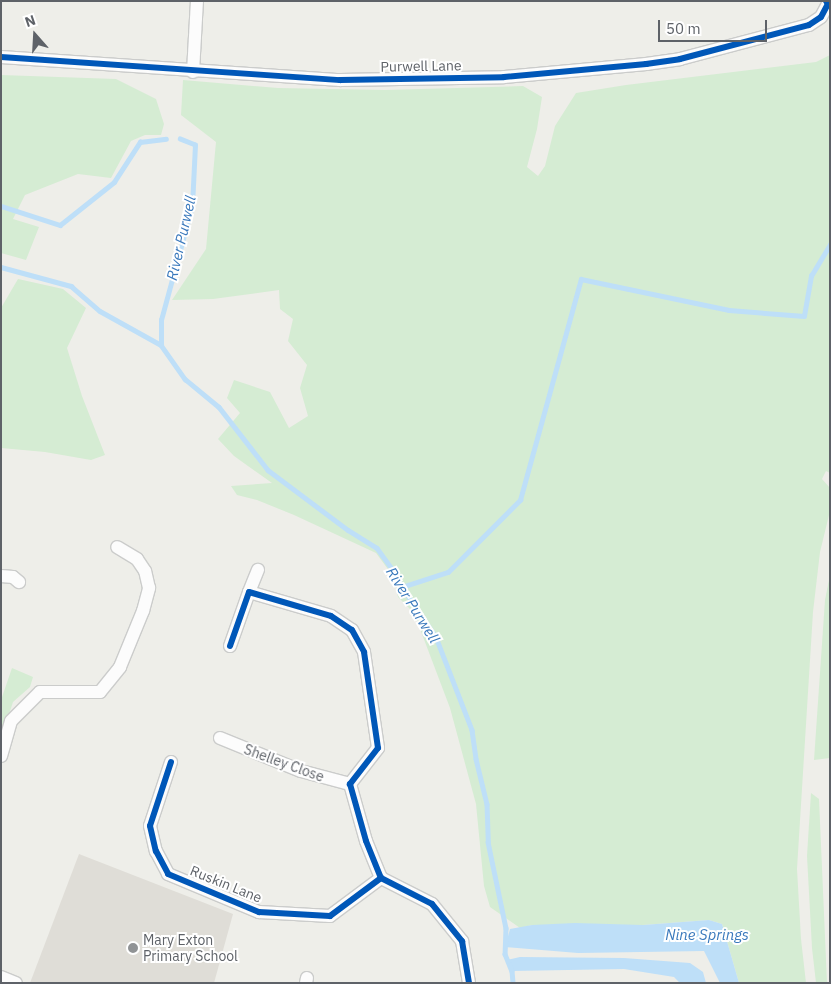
<!DOCTYPE html>
<html>
<head>
<meta charset="utf-8">
<style>
  body { margin:0 }
  #map { position:relative; width:831px; height:984px; overflow:hidden; background:#eeeee9; font-family:"IBM Plex Sans",sans-serif }
  div>[style] { position:absolute }
  .education>* { inset:0; background:#dfddd7 }
  .green>* { inset:0; background:#d5ecd3 }
  .water>* { inset:0; background:#bedff8 }
  .stream>* { height:4.5px; margin:-2.25px; padding:0 2.25px; transform-origin:2.25px; border-radius:2.25px; background:#bedff8 }
  .roads { filter:drop-shadow(1px 0 #cbcccb) drop-shadow(-1px 0 #cbcccb) drop-shadow(0 1px #cbcccb) drop-shadow(0 -1px #cbcccb) }
  .minor>* { height:12px; margin:-6px; padding:0 6px; transform-origin:6px; border-radius:6px; background:#fcfcfc }
  .cycleway>* { height:6px; margin:-3px; padding:0 3px; transform-origin:3px; border-radius:3px; background:#0057b8 }
  .dots>* { width:14px; height:14px; translate:-50% -50%; box-sizing:border-box; border:2px solid #fff; border-radius:50% }
  span { translate:-50% -50%; white-space:nowrap; text-align:center; line-height:1.15; -webkit-text-stroke:4px #fff; paint-order:stroke }
  .street-label { font-size:14px; color:#5e6268 }
  .poi-label { font-size:14px; color:#5e6268 }
  .left { translate:0 -50%; text-align:left }
  .water-label { font-size:15px; color:#3a79bc; font-style:italic }
  .frame { position:absolute; inset:0; border:2px solid #5e6268; pointer-events:none }
  .north { position:absolute; left:10px; top:10px; width:50px; height:50px; -webkit-text-stroke:4px #fff; paint-order:stroke; rotate:341deg; font-size:14px; font-weight:700; line-height:20px; text-align:center; color:#5e6268 }
  .north::after { content:''; display:block; margin:auto; width:18px; height:22px; background:#5e6268; clip-path:polygon(50% 0,100% 100%,50% 72%,0 100%) }
  .scale { position:absolute; left:658px; top:20px; width:109px; height:22px; box-sizing:border-box; border:2px solid #5e6268; border-top:0; padding-left:6px; font-size:15px; line-height:18px; white-space:nowrap; color:#5e6268; -webkit-text-stroke:4px #fff; paint-order:stroke }
</style>
</head>
<body>
<div id="map">
  <div class="education">
    <div style="clip-path:polygon(79px 854px,233px 914px,214px 983px,30px 983px)"></div>
  </div>
  <div class="green">
    <div style="clip-path:polygon(830px 55px,830px 473px,826px 471px,822px 479px,830px 488px,830px 511px,820px 552px,813px 612px,797px 869px,801px 939px,806px 983px,739px 983px,722px 924px,709px 920px,643px 925px,532px 925px,520px 928px,490px 907px,484px 886px,476px 804px,450px 708px,414px 613px,398px 597px,393px 576px,376px 553px,294px 515px,257px 500px,237px 495px,231px 486px,272px 483px,234px 456px,218px 439px,240px 413px,227px 398px,234px 380px,270px 392px,289px 428px,308px 416px,300px 388px,307px 365px,288px 341px,293px 319px,280px 309px,279px 290px,213px 299px,172px 300px,206px 249px,216px 142px,181px 115px,183px 80px,278px 88px,385px 90px,523px 86px,542px 97px,537px 129px,527px 167px,538px 176px,545px 166px,555px 126px,576px 93px,626px 85px,816px 62px)"></div>
    <div style="clip-path:polygon(1px 75px,116px 79px,156px 99px,164px 124px,161px 135px,145px 135px,131px 141px,111px 178px,78px 174px,25px 195px,13px 219px,39px 227px,26px 260px,1px 253px)"></div>
    <div style="clip-path:polygon(18px 279px,63px 289px,86px 308px,67px 348px,82px 396px,105px 455px,91px 460px,45px 452px,1px 448px,1px 308px)"></div>
    <div style="clip-path:polygon(830px 575px,830px 758px,814px 760px,825px 600px)"></div>
    <div style="clip-path:polygon(12px 668px,33px 677px,30px 687px,13px 702px,1px 738px,1px 700px)"></div>
    <div style="clip-path:polygon(811px 793px,819px 799px,827px 983px,816px 983px,812px 948px,807px 856px)"></div>
  </div>
  <div class="water">
    <div style="clip-path:polygon(709px 920px,722px 924px,739px 983px,720px 983px,704px 951px,578px 953px,505px 947px,510px 929px,532px 925px,575px 923px,643px 925px)"></div>
    <div style="clip-path:polygon(520px 957px,624px 958px,690px 963px,703px 972px,706px 983px,680px 983px,674px 977px,624px 969px,512px 971px,507px 960px)"></div>
  </div>
  <div class="stream">
    <div style="left:1px;top:206px;width:62px;rotate:17.9deg"></div>
    <div style="left:60px;top:225px;width:69px;rotate:-38.5deg"></div>
    <div style="left:114px;top:182px;width:48px;rotate:-57deg"></div>
    <div style="left:140px;top:142px;width:26px;rotate:-7deg"></div>
    <div style="left:1px;top:267px;width:73px;rotate:15.2deg"></div>
    <div style="left:71px;top:286px;width:38px;rotate:41deg"></div>
    <div style="left:100px;top:311px;width:70px;rotate:29.1deg"></div>
    <div style="left:161px;top:345px;width:42px;rotate:54.8deg"></div>
    <div style="left:185px;top:379px;width:44px;rotate:39.5deg"></div>
    <div style="left:219px;top:407px;width:80px;rotate:52.1deg"></div>
    <div style="left:268px;top:470px;width:100px;rotate:36.9deg"></div>
    <div style="left:348px;top:530px;width:34px;rotate:32deg"></div>
    <div style="left:377px;top:548px;width:32px;rotate:54deg"></div>
    <div style="left:396px;top:574px;width:14px;rotate:65deg"></div>
    <div style="left:402px;top:587px;width:60px;rotate:55.8deg"></div>
    <div style="left:436px;top:637px;width:100px;rotate:68.8deg"></div>
    <div style="left:472px;top:730px;width:29px;rotate:82deg"></div>
    <div style="left:476px;top:759px;width:46px;rotate:76.3deg"></div>
    <div style="left:487px;top:804px;width:38px;rotate:88deg"></div>
    <div style="left:488px;top:842px;width:88px;rotate:78.2deg"></div>
    <div style="left:506px;top:928px;width:26px;rotate:92deg"></div>
    <div style="left:505px;top:954px;width:18px;rotate:68deg"></div>
    <div style="left:512px;top:971px;width:12px;rotate:85deg"></div>
    <div style="left:161px;top:345px;width:25px;rotate:-90deg"></div>
    <div style="left:161px;top:320px;width:118px;rotate:-74.8deg"></div>
    <div style="left:192px;top:206px;width:61px;rotate:-87.2deg"></div>
    <div style="left:195px;top:145px;width:16px;rotate:-158deg"></div>
    <div style="left:402px;top:587px;width:48px;rotate:-18.1deg"></div>
    <div style="left:448px;top:572px;width:102px;rotate:-45deg"></div>
    <div style="left:520px;top:500px;width:229px;rotate:-74.6deg"></div>
    <div style="left:581px;top:279px;width:151px;rotate:11.8deg"></div>
    <div style="left:729px;top:310px;width:75px;rotate:4.6deg"></div>
    <div style="left:804px;top:316px;width:41px;rotate:-80.1deg"></div>
    <div style="left:811px;top:276px;width:37px;rotate:-59deg"></div>
  </div>
  <div class="roads">
    <div class="minor">
      <div style="left:1px;top:57px;width:340px;rotate:3.9deg"></div>
      <div style="left:340px;top:80px;width:164px;rotate:-1deg"></div>
      <div style="left:504px;top:77px;width:143px;rotate:-5.2deg"></div>
      <div style="left:646px;top:64px;width:34px;rotate:-8deg"></div>
      <div style="left:680px;top:59px;width:133px;rotate:-14.8deg"></div>
      <div style="left:809px;top:25px;width:14px;rotate:-34deg"></div>
      <div style="left:821px;top:17px;width:15px;rotate:-62deg"></div>
      <div style="left:193px;top:72px;width:71px;rotate:-86.8deg"></div>
      <div style="left:1px;top:576px;width:12px;rotate:5deg"></div>
      <div style="left:13px;top:577px;width:8px;rotate:40deg"></div>
      <div style="left:249px;top:592px;width:24px;rotate:-68deg"></div>
      <div style="left:230px;top:646px;width:57px;rotate:-70.6deg"></div>
      <div style="left:249px;top:592px;width:85px;rotate:16.3deg"></div>
      <div style="left:331px;top:616px;width:25px;rotate:34deg"></div>
      <div style="left:352px;top:630px;width:25px;rotate:61deg"></div>
      <div style="left:364px;top:652px;width:97px;rotate:81.7deg"></div>
      <div style="left:378px;top:748px;width:46px;rotate:127.9deg"></div>
      <div style="left:350px;top:784px;width:59px;rotate:74.3deg"></div>
      <div style="left:366px;top:841px;width:40px;rotate:68deg"></div>
      <div style="left:381px;top:878px;width:57px;rotate:27deg"></div>
      <div style="left:432px;top:904px;width:48px;rotate:51deg"></div>
      <div style="left:462px;top:941px;width:43px;rotate:80.5deg"></div>
      <div style="left:220px;top:738px;width:87px;rotate:22.2deg"></div>
      <div style="left:301px;top:771px;width:51px;rotate:14.9deg"></div>
      <div style="left:1px;top:756px;width:36px;rotate:-74deg"></div>
      <div style="left:11px;top:721px;width:41px;rotate:-45deg"></div>
      <div style="left:40px;top:692px;width:60px"></div>
      <div style="left:100px;top:692px;width:32px;rotate:-51deg"></div>
      <div style="left:120px;top:667px;width:61px;rotate:-67.7deg"></div>
      <div style="left:143px;top:611px;width:24px;rotate:-75deg"></div>
      <div style="left:149px;top:588px;width:17px;rotate:-103deg"></div>
      <div style="left:145px;top:571px;width:14px;rotate:-124deg"></div>
      <div style="left:137px;top:559px;width:23px;rotate:-149deg"></div>
      <div style="left:171px;top:762px;width:67px;rotate:108.2deg"></div>
      <div style="left:150px;top:826px;width:26px;rotate:77deg"></div>
      <div style="left:156px;top:851px;width:26px;rotate:62deg"></div>
      <div style="left:168px;top:874px;width:99px;rotate:22.7deg"></div>
      <div style="left:259px;top:912px;width:71px;rotate:3.2deg"></div>
      <div style="left:330px;top:916px;width:64px;rotate:-36.7deg"></div>
      <div style="left:1px;top:977px;width:16px;rotate:22deg"></div>
      <div style="left:306px;top:983px;width:5px;rotate:-79deg"></div>
    </div>
  </div>
  <div class="cycleway">
    <div style="left:1px;top:57px;width:340px;rotate:3.9deg"></div>
    <div style="left:340px;top:80px;width:164px;rotate:-1deg"></div>
    <div style="left:504px;top:77px;width:143px;rotate:-5.2deg"></div>
    <div style="left:646px;top:64px;width:34px;rotate:-8deg"></div>
    <div style="left:680px;top:59px;width:133px;rotate:-14.8deg"></div>
    <div style="left:809px;top:25px;width:14px;rotate:-34deg"></div>
    <div style="left:821px;top:17px;width:15px;rotate:-62deg"></div>
    <div style="left:828px;top:4px;width:4px;rotate:-124deg"></div>
    <div style="left:230px;top:646px;width:57px;rotate:-70.6deg"></div>
    <div style="left:249px;top:592px;width:85px;rotate:16.3deg"></div>
    <div style="left:331px;top:616px;width:25px;rotate:34deg"></div>
    <div style="left:352px;top:630px;width:25px;rotate:61deg"></div>
    <div style="left:364px;top:652px;width:97px;rotate:81.7deg"></div>
    <div style="left:378px;top:748px;width:46px;rotate:127.9deg"></div>
    <div style="left:350px;top:784px;width:59px;rotate:74.3deg"></div>
    <div style="left:366px;top:841px;width:40px;rotate:68deg"></div>
    <div style="left:381px;top:878px;width:57px;rotate:27deg"></div>
    <div style="left:432px;top:904px;width:48px;rotate:51deg"></div>
    <div style="left:462px;top:941px;width:43px;rotate:80.5deg"></div>
    <div style="left:171px;top:762px;width:67px;rotate:108.2deg"></div>
    <div style="left:150px;top:826px;width:26px;rotate:77deg"></div>
    <div style="left:156px;top:851px;width:26px;rotate:62deg"></div>
    <div style="left:168px;top:874px;width:99px;rotate:22.7deg"></div>
    <div style="left:259px;top:912px;width:71px;rotate:3.2deg"></div>
    <div style="left:330px;top:916px;width:64px;rotate:-36.7deg"></div>
  </div>
  <div class="dots">
    <div style="left:133px;top:948px;background:#909395"></div>
  </div>
  <div class="street-label">
    <span style="left:421px;top:66px;rotate:-1deg">Purwell Lane</span>
    <span style="left:284px;top:763px;rotate:20deg">Shelley Close</span>
    <span style="left:226px;top:884px;rotate:22deg">Ruskin Lane</span>
  </div>
  <div class="poi-label">
    <span class="left" style="left:143px;top:948px">Mary Exton<br>Primary School</span>
  </div>
  <div class="water-label">
    <span style="left:181px;top:238px;rotate:-77deg">River Purwell</span>
    <span style="left:413px;top:605px;rotate:58deg">River Purwell</span>
    <span style="left:707px;top:935px">Nine Springs</span>
  </div>
  <div class="frame"></div>
  <div class="north">N</div>
  <div class="scale">50 m</div>
</div>
</body>
</html>
